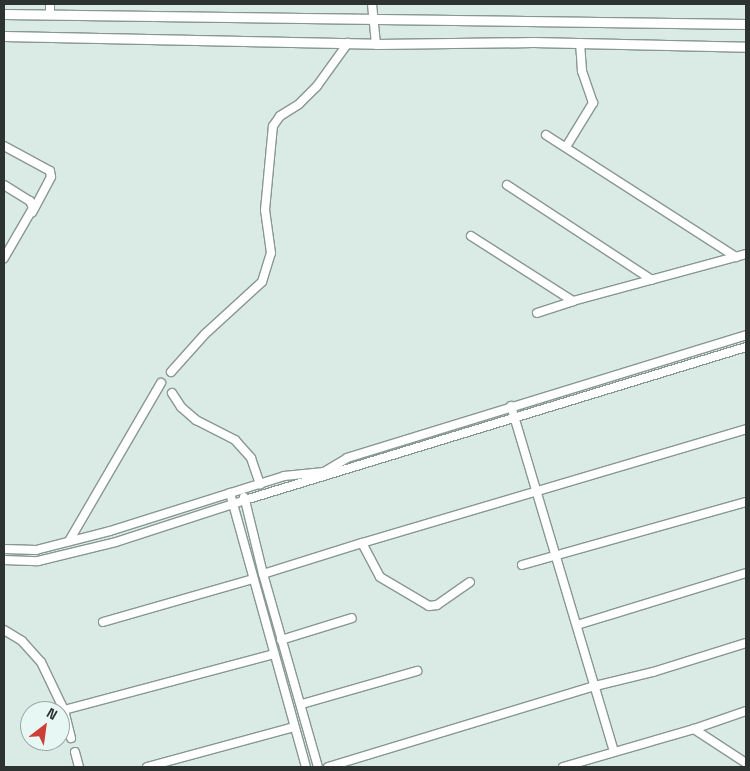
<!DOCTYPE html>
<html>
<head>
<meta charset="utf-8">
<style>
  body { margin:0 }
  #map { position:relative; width:750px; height:771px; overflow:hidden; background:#daebe6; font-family:"Space Grotesk",sans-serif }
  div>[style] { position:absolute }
  .roads { filter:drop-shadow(1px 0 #889793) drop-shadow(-1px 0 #889793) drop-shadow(0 1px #889793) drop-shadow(0 -1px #889793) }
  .minor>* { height:8px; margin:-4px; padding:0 4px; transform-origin:4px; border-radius:4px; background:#fff }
  .tertiary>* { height:9px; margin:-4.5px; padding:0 4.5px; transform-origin:4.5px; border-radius:4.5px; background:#fff }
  span { translate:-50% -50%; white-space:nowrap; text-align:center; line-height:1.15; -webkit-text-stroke:4px #e7f8f4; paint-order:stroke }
  .frame { position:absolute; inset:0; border:5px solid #2c3331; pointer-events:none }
  .north { position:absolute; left:20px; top:701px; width:50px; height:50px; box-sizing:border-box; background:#e7f8f4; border:1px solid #9ca9a6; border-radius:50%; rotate:30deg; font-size:14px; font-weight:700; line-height:20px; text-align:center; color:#2c3331 }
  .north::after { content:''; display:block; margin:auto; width:18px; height:22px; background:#cc3f36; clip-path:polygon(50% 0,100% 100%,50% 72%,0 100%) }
</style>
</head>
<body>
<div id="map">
  <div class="roads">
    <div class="minor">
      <div style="left:50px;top:4px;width:11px;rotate:90deg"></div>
      <div style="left:372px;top:4px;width:40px;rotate:84.3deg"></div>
      <div style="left:546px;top:135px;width:226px;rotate:32.7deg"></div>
      <div style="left:4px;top:146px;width:52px;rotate:28.5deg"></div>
      <div style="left:50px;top:171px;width:6px;rotate:81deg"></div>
      <div style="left:51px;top:177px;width:40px;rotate:118deg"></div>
      <div style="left:566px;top:147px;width:52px;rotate:-58.5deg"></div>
      <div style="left:593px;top:103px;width:34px;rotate:-109deg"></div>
      <div style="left:582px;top:71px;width:28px;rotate:-94deg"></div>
      <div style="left:4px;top:185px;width:31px;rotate:32deg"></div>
      <div style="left:30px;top:201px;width:8px;rotate:67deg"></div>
      <div style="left:33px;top:208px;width:58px;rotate:120.1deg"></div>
      <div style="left:507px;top:185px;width:173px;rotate:33.2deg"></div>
      <div style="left:471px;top:236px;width:121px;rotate:32.5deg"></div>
      <div style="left:537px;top:313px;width:38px;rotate:-18deg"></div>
      <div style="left:573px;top:301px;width:179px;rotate:-15.2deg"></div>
      <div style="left:171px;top:372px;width:51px;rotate:-48.2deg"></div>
      <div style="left:205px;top:334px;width:77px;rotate:-42.4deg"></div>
      <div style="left:262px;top:282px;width:30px;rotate:-73deg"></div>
      <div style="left:271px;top:253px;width:43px;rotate:-97.9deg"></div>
      <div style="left:265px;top:210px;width:84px;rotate:-84.6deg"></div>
      <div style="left:273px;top:126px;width:12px;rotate:-55deg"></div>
      <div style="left:280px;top:116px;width:22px;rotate:-32deg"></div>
      <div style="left:299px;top:104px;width:25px;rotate:-45deg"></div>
      <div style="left:317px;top:86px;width:53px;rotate:-54.2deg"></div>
      <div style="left:172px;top:393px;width:17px;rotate:57deg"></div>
      <div style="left:181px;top:407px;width:20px;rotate:41deg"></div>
      <div style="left:196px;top:420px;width:44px;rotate:27.1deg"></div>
      <div style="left:235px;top:440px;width:24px;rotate:48deg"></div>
      <div style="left:251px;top:458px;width:28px;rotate:71deg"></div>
      <div style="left:511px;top:406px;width:360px;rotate:73.4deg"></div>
      <div style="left:230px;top:493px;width:284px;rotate:74.5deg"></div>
      <div style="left:69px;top:541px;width:183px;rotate:-59.8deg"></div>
      <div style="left:362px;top:543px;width:401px;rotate:-16.5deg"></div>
      <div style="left:4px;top:549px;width:32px;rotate:2deg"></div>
      <div style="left:36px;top:550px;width:76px;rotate:-14.4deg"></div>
      <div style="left:110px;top:531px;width:182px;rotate:-17.5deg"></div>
      <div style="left:284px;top:476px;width:40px;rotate:-5.7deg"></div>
      <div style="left:324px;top:472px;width:27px;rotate:-31deg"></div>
      <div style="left:347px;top:458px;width:418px;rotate:-17.1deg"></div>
      <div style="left:4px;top:560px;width:34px;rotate:2deg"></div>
      <div style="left:38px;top:561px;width:80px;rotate:-13.7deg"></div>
      <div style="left:116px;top:542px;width:136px;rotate:-18deg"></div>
      <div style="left:245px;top:500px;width:3px;rotate:-108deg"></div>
      <div style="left:522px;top:565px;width:233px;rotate:-15.7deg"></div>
      <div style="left:263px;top:574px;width:104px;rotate:-17.4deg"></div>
      <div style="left:362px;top:543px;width:38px;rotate:62deg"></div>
      <div style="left:380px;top:577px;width:57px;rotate:30.6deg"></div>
      <div style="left:429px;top:606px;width:8px;rotate:-7deg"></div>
      <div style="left:437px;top:605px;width:40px;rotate:-34.9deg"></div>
      <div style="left:103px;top:622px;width:156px;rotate:-16deg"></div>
      <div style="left:577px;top:625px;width:177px;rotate:-17.1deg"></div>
      <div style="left:4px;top:630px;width:21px;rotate:31deg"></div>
      <div style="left:22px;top:641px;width:28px;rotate:48deg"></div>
      <div style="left:41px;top:662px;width:53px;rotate:64.4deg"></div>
      <div style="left:64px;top:710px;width:29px;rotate:76deg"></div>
      <div style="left:281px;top:640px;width:74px;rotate:-17.2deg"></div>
      <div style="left:302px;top:704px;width:120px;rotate:-16deg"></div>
      <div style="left:64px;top:710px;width:217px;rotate:-14.9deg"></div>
      <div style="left:694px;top:729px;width:62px;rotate:33.2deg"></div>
      <div style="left:75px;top:752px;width:16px;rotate:75deg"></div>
      <div style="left:147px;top:767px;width:152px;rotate:-15.2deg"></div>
      <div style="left:318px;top:767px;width:201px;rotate:-105.9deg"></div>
      <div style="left:263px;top:574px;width:76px;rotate:-103.7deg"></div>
      <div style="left:245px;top:500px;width:524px;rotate:-16.98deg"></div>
      <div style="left:328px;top:767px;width:279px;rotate:-16.9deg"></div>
      <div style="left:595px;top:686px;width:60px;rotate:-13.6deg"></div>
      <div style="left:653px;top:672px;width:97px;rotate:-17.3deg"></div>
      <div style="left:563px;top:767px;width:136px;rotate:-16.2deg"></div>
      <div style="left:694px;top:729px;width:55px;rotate:-19.1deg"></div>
    </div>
    <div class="tertiary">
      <div style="left:4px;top:14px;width:742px;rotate:0.77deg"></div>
      <div style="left:4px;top:36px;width:372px;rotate:1.2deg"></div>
      <div style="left:376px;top:44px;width:157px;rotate:-0.7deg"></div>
      <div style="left:533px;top:42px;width:213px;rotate:1.3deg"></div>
    </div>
  </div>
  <div class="frame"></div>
  <div class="north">N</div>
</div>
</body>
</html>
